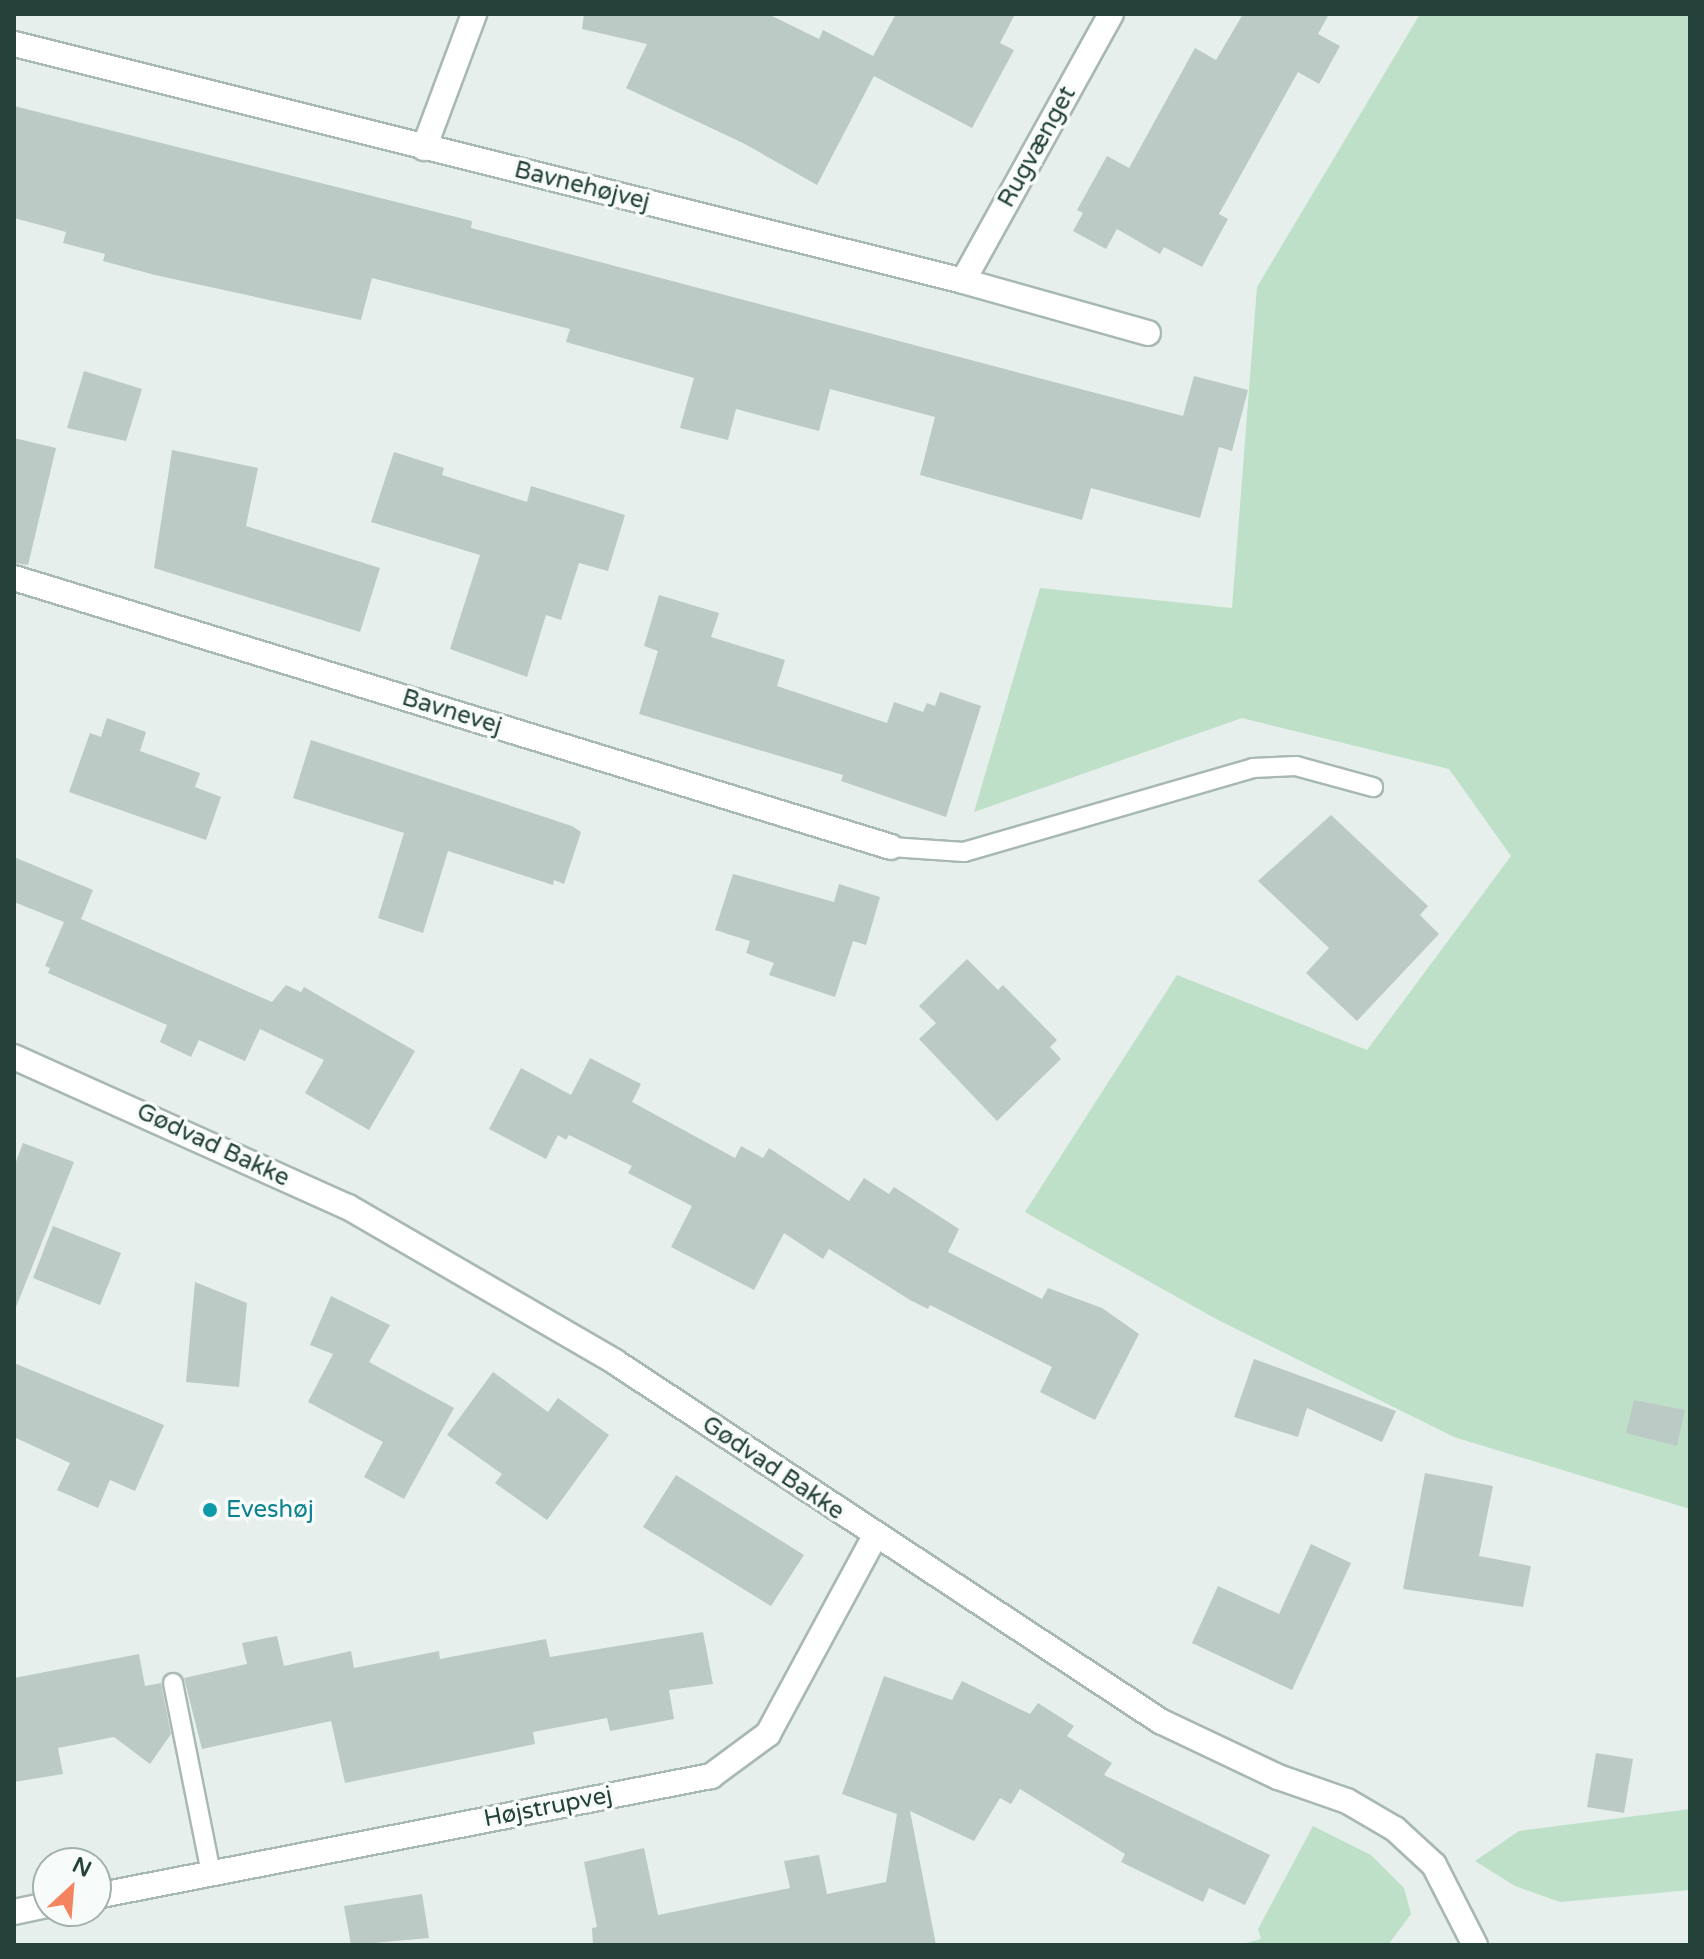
<!DOCTYPE html>
<html>
<head>
<meta charset="utf-8">
<style>
  body { margin:0 }
  #map { position:relative; width:1704px; height:1959px; overflow:hidden; background:#e6efeb; font-family:"Varela Round",sans-serif }
  div>[style] { position:absolute }
  .green>* { inset:0; background:#bfe0c8 }
  .building>* { inset:0; background:#bbcac4 }
  .roads { filter:drop-shadow(2px 0 #a8b8b2) drop-shadow(-2px 0 #a8b8b2) drop-shadow(0 2px #a8b8b2) drop-shadow(0 -2px #a8b8b2) }
  .lane>* { height:18px; margin:-9px; padding:0 9px; transform-origin:9px; border-radius:9px; background:#fff }
  .street>* { height:24px; margin:-12px; padding:0 12px; transform-origin:12px; border-radius:12px; background:#fff }
  .dots>* { width:22px; height:22px; translate:-50% -50%; box-sizing:border-box; border:4px solid #f7fbf9; border-radius:50% }
  span { translate:-50% -50%; white-space:nowrap; text-align:center; line-height:1.15; -webkit-text-stroke:7px #f7fbf9; paint-order:stroke }
  .street-label { font-size:24px; color:#24423a }
  .culture-label { font-size:24px; color:#0d838f }
  .left { translate:0 -50%; text-align:left }
  .frame { position:absolute; inset:0; border:16px solid #24423a; pointer-events:none }
  .north { position:absolute; left:32px; top:1847px; width:80px; height:80px; box-sizing:border-box; background:#f7fbf9; border:2px solid #a3b1ad; border-radius:50%; rotate:26deg; font-size:22px; font-weight:700; line-height:32px; text-align:center; color:#24423a }
  .north::after { content:''; display:block; margin:auto; width:28px; height:36px; background:#f4845f; clip-path:polygon(50% 0,100% 100%,50% 72%,0 100%) }
</style>
</head>
<body>
<div id="map">
  <div class="green">
    <div style="clip-path:polygon(1420px 14px,1690px 14px,1690px 1509px,1454px 1437px,1218px 1320px,1025px 1212px,1177px 975px,1367px 1050px,1511px 856px,1449px 769px,1242px 718px,974px 812px,1040px 588px,1232px 608px,1257px 287px)"></div>
    <div style="clip-path:polygon(1690px 1809px,1690px 1890px,1560px 1902px,1515px 1886px,1475px 1861px,1519px 1831px)"></div>
    <div style="clip-path:polygon(1313px 1826px,1371px 1855px,1404px 1888px,1411px 1914px,1388px 1945px,1238px 1945px,1261px 1939px,1258px 1929px)"></div>
  </div>
  <div class="building">
    <div style="clip-path:polygon(584px 14px,768px 14px,819px 39px,823px 30px,873px 56px,896px 14px,1015px 14px,1000px 43px,1014px 50px,972px 128px,874px 76px,817px 185px,745px 144px,626px 88px,647px 44px,582px 29px)"></div>
    <div style="clip-path:polygon(1243px 14px,1329px 14px,1318px 34px,1340px 46px,1319px 84px,1298px 72px,1219px 214px,1228px 219px,1202px 267px,1164px 247px,1160px 254px,1117px 229px,1106px 249px,1073px 231px,1083px 213px,1077px 210px,1107px 156px,1129px 168px,1195px 48px,1216px 60px)"></div>
    <div style="clip-path:polygon(14px 106px,472px 221px,471px 228px,1183px 416px,1194px 376px,1248px 390px,1232px 451px,1219px 447px,1200px 518px,1091px 488px,1082px 520px,920px 475px,935px 417px,830px 389px,819px 431px,736px 409px,728px 440px,680px 428px,694px 378px,566px 342px,570px 329px,372px 278px,361px 320px,155px 275px,103px 261px,105px 254px,63px 243px,66px 232px,14px 218px)"></div>
    <div style="clip-path:polygon(84px 371px,142px 389px,126px 441px,67px 428px)"></div>
    <div style="clip-path:polygon(14px 438px,56px 448px,28px 565px,14px 563px)"></div>
    <div style="clip-path:polygon(172px 450px,258px 468px,246px 526px,380px 568px,360px 632px,154px 568px)"></div>
    <div style="clip-path:polygon(394px 452px,444px 468px,442px 475px,527px 502px,531px 486px,625px 515px,608px 571px,579px 563px,561px 620px,546px 615px,527px 677px,450px 649px,480px 555px,371px 522px)"></div>
    <div style="clip-path:polygon(659px 595px,719px 613px,711px 637px,785px 660px,777px 686px,887px 723px,894px 702px,923px 712px,927px 703px,935px 706px,940px 692px,981px 706px,946px 817px,841px 781px,843px 775px,639px 714px,658px 651px,644px 646px)"></div>
    <div style="clip-path:polygon(107px 718px,146px 732px,140px 751px,200px 773px,195px 787px,221px 797px,206px 840px,69px 792px,90px 733px,101px 737px)"></div>
    <div style="clip-path:polygon(311px 740px,572px 826px,581px 832px,564px 884px,554px 880px,553px 885px,448px 851px,423px 933px,378px 918px,404px 833px,293px 798px)"></div>
    <div style="clip-path:polygon(1331px 815px,1428px 906px,1420px 915px,1439px 934px,1357px 1021px,1306px 973px,1329px 948px,1258px 881px)"></div>
    <div style="clip-path:polygon(14px 857px,93px 890px,81px 919px,272px 1002px,286px 985px,301px 992px,304px 987px,415px 1051px,369px 1130px,305px 1093px,324px 1060px,260px 1029px,245px 1061px,199px 1040px,191px 1057px,160px 1042px,167px 1025px,48px 973px,50px 968px,45px 966px,64px 922px,14px 902px)"></div>
    <div style="clip-path:polygon(733px 874px,834px 902px,839px 884px,880px 897px,866px 945px,853px 941px,835px 997px,769px 975px,774px 963px,746px 953px,750px 941px,715px 930px)"></div>
    <div style="clip-path:polygon(967px 959px,998px 990px,1003px 985px,1057px 1040px,1050px 1047px,1061px 1059px,997px 1121px,919px 1039px,936px 1023px,919px 1006px)"></div>
    <div style="clip-path:polygon(590px 1058px,641px 1084px,632px 1102px,735px 1158px,741px 1146px,763px 1158px,769px 1148px,849px 1201px,864px 1178px,889px 1194px,894px 1187px,959px 1229px,948px 1252px,1042px 1299px,1048px 1288px,1102px 1308px,1139px 1334px,1095px 1420px,1040px 1392px,1052px 1367px,930px 1305px,928px 1309px,910px 1300px,829px 1249px,823px 1259px,784px 1233px,754px 1290px,671px 1247px,692px 1206px,628px 1173px,632px 1166px,569px 1135px,566px 1140px,558px 1135px,546px 1159px,489px 1129px,521px 1068px,571px 1095px)"></div>
    <div style="clip-path:polygon(23px 1143px,74px 1162px,16px 1307px,14px 1167px)"></div>
    <div style="clip-path:polygon(53px 1226px,121px 1253px,100px 1305px,33px 1278px)"></div>
    <div style="clip-path:polygon(195px 1282px,247px 1303px,239px 1387px,186px 1382px)"></div>
    <div style="clip-path:polygon(331px 1296px,390px 1325px,369px 1362px,454px 1408px,404px 1499px,364px 1477px,383px 1442px,308px 1402px,333px 1354px,310px 1345px)"></div>
    <div style="clip-path:polygon(1254px 1359px,1396px 1411px,1382px 1442px,1307px 1408px,1298px 1437px,1234px 1417px)"></div>
    <div style="clip-path:polygon(14px 1363px,164px 1425px,135px 1491px,110px 1480px,98px 1508px,57px 1490px,70px 1463px,14px 1437px)"></div>
    <div style="clip-path:polygon(493px 1372px,548px 1412px,558px 1398px,609px 1435px,547px 1520px,495px 1483px,502px 1474px,447px 1435px)"></div>
    <div style="clip-path:polygon(1634px 1400px,1685px 1410px,1677px 1446px,1626px 1433px)"></div>
    <div style="clip-path:polygon(1425px 1473px,1493px 1486px,1479px 1556px,1531px 1566px,1523px 1607px,1403px 1589px)"></div>
    <div style="clip-path:polygon(676px 1475px,804px 1555px,771px 1606px,643px 1527px)"></div>
    <div style="clip-path:polygon(1311px 1544px,1351px 1563px,1292px 1690px,1192px 1643px,1218px 1586px,1279px 1614px)"></div>
    <div style="clip-path:polygon(703px 1632px,713px 1684px,669px 1690px,674px 1719px,610px 1731px,607px 1718px,533px 1732px,535px 1744px,345px 1783px,331px 1721px,202px 1749px,184px 1678px,247px 1664px,242px 1643px,277px 1636px,284px 1666px,351px 1651px,354px 1668px,439px 1651px,440px 1659px,546px 1639px,550px 1657px)"></div>
    <div style="clip-path:polygon(139px 1654px,145px 1686px,161px 1683px,171px 1734px,150px 1764px,114px 1737px,58px 1748px,63px 1774px,14px 1782px,14px 1678px)"></div>
    <div style="clip-path:polygon(884px 1676px,952px 1700px,962px 1681px,1030px 1714px,1038px 1703px,1074px 1726px,1067px 1736px,1112px 1763px,1104px 1775px,1270px 1855px,1245px 1905px,1209px 1888px,1203px 1902px,1121px 1862px,1125px 1854px,1020px 1789px,1011px 1804px,1000px 1798px,974px 1841px,910px 1811px,936px 1945px,593px 1945px,592px 1928px,597px 1927px,584px 1862px,644px 1848px,658px 1915px,790px 1888px,784px 1861px,819px 1855px,827px 1894px,886px 1882px,897px 1814px,842px 1794px)"></div>
    <div style="clip-path:polygon(1596px 1753px,1633px 1759px,1624px 1813px,1587px 1807px)"></div>
    <div style="clip-path:polygon(422px 1894px,429px 1938px,351px 1945px,344px 1906px)"></div>
  </div>
  <div class="roads">
    <div class="lane">
      <div style="left:891px;top:847px;width:73px;rotate:3.9deg"></div>
      <div style="left:964px;top:852px;width:301px;rotate:-16.2deg"></div>
      <div style="left:1253px;top:768px;width:43px;rotate:-2.7deg"></div>
      <div style="left:1296px;top:766px;width:80px;rotate:15.3deg"></div>
      <div style="left:173px;top:1683px;width:195px;rotate:78.7deg"></div>
    </div>
    <div class="street">
      <div style="left:14px;top:44px;width:978px;rotate:14.02deg"></div>
      <div style="left:963px;top:281px;width:192px;rotate:15.7deg"></div>
      <div style="left:424px;top:148px;width:143px;rotate:-69.5deg"></div>
      <div style="left:963px;top:281px;width:305px;rotate:-61deg"></div>
      <div style="left:14px;top:578px;width:917px;rotate:17.05deg"></div>
      <div style="left:14px;top:1057px;width:366px;rotate:24.2deg"></div>
      <div style="left:348px;top:1207px;width:309px;rotate:30.1deg"></div>
      <div style="left:615px;top:1362px;width:653px;rotate:33.37deg"></div>
      <div style="left:1160px;top:1721px;width:131px;rotate:25.4deg"></div>
      <div style="left:1278px;top:1777px;width:73px;rotate:19.2deg"></div>
      <div style="left:1347px;top:1801px;width:56px;rotate:30.3deg"></div>
      <div style="left:1395px;top:1829px;width:53px;rotate:42.7deg"></div>
      <div style="left:1434px;top:1865px;width:90px;rotate:62.9deg"></div>
      <div style="left:96px;top:1896px;width:627px;rotate:-11.04deg"></div>
      <div style="left:711px;top:1776px;width:71px;rotate:-36.4deg"></div>
      <div style="left:768px;top:1734px;width:225px;rotate:-61.6deg"></div>
      <div style="left:14px;top:1912px;width:35px;rotate:-12deg"></div>
    </div>
  </div>
  <div class="dots">
    <div style="left:210px;top:1510px;background:#0f9aa8"></div>
  </div>
  <div class="street-label">
    <span style="left:1037px;top:147px;rotate:-61deg">Rugvænget</span>
    <span style="left:582px;top:186px;rotate:14deg">Bavnehøjvej</span>
    <span style="left:452px;top:712px;rotate:17deg">Bavnevej</span>
    <span style="left:213px;top:1145px;rotate:25deg">Gødvad Bakke</span>
    <span style="left:773px;top:1468px;rotate:34deg">Gødvad Bakke</span>
    <span style="left:548px;top:1807px;rotate:-11deg">Højstrupvej</span>
  </div>
  <div class="culture-label">
    <span class="left" style="left:226px;top:1510px">Eveshøj</span>
  </div>
  <div class="frame"></div>
  <div class="north">N</div>
</div>
</body>
</html>
